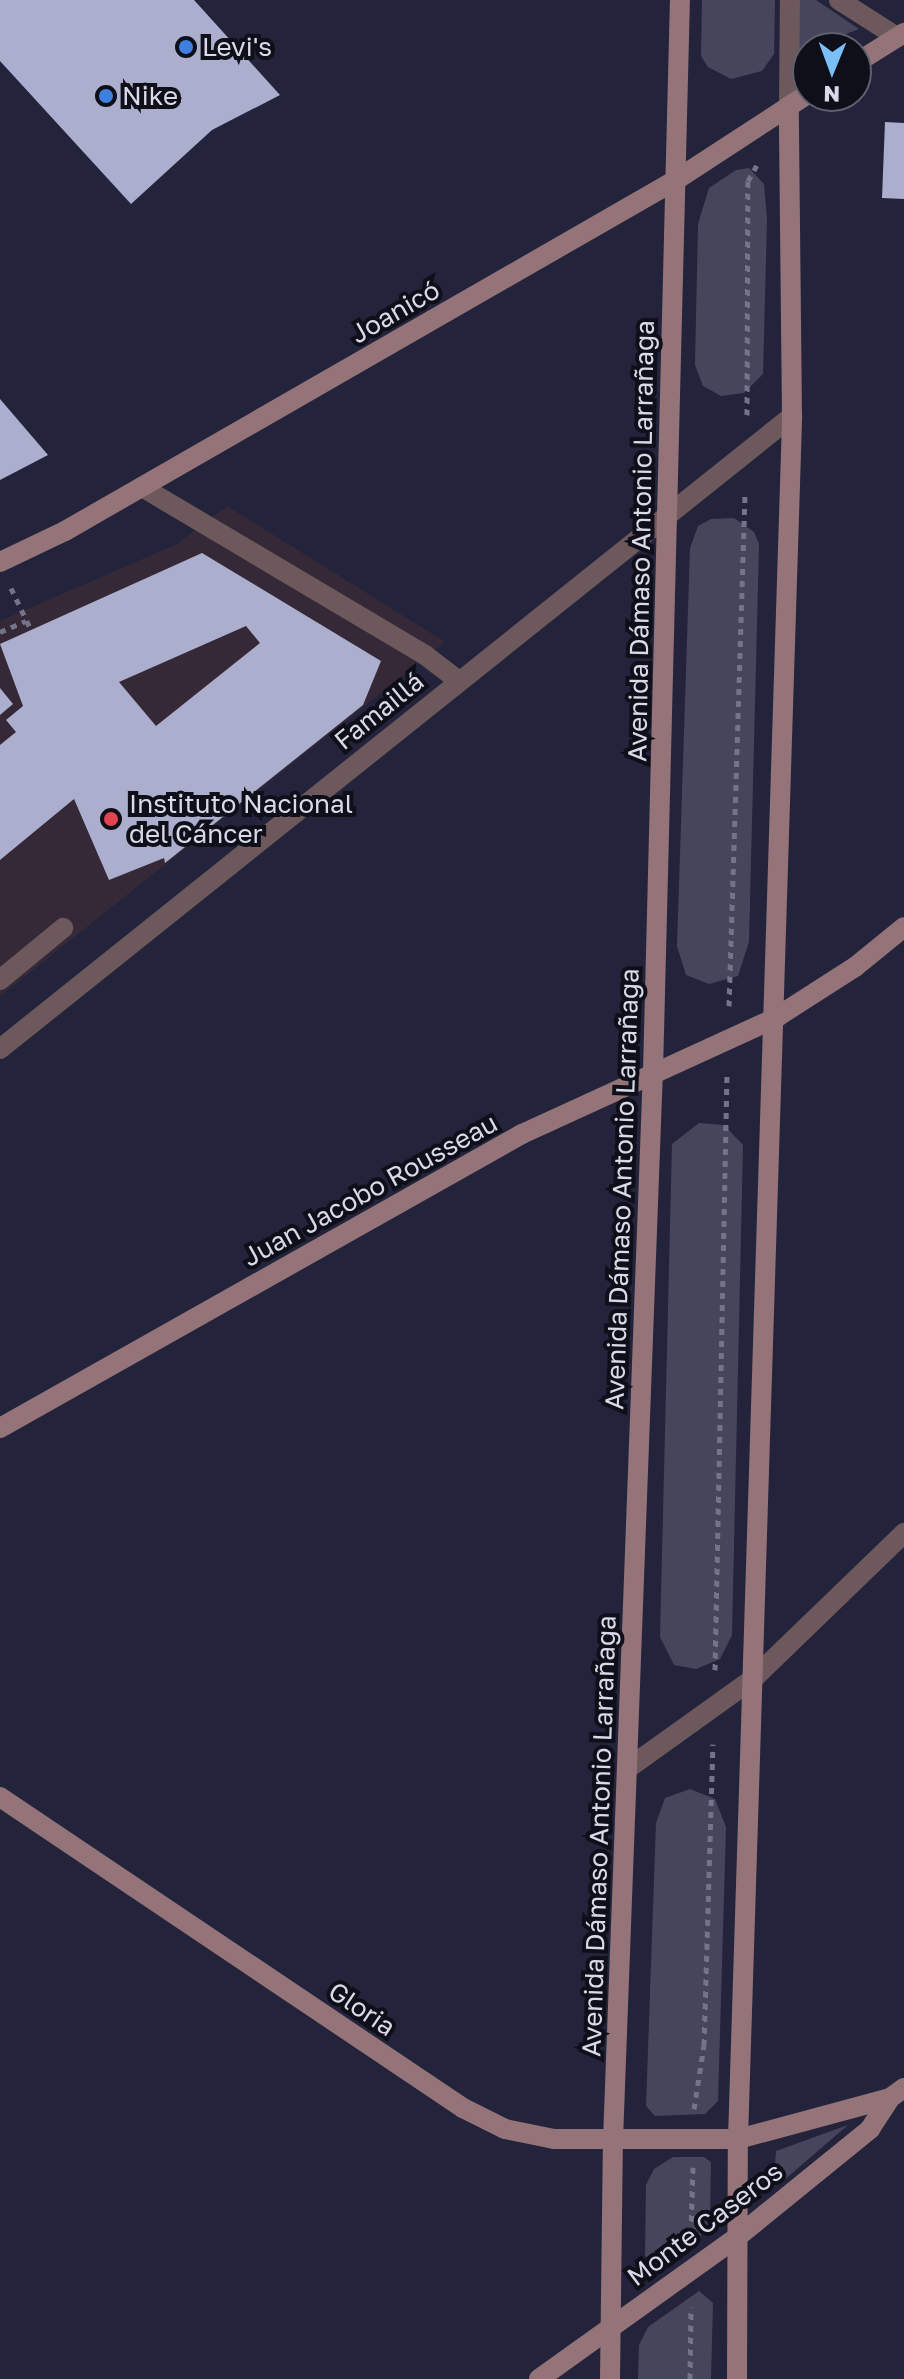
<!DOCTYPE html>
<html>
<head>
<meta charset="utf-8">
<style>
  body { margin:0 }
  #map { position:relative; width:904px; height:2379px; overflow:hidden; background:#23243c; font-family:"Golos Text",sans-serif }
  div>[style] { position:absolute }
  .education>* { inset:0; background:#352938 }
  .green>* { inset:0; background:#45465c }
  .building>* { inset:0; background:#acaecd }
  .path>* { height:5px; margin-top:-2.5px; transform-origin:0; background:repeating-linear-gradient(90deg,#737489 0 6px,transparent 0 12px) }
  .lane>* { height:20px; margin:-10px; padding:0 10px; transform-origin:10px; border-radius:10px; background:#6d595c }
  .street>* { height:20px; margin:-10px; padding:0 10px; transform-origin:10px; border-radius:10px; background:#6d595c }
  .secondary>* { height:20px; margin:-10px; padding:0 10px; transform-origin:10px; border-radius:10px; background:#957479 }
  .dots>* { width:22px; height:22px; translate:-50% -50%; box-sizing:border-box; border:4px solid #0e0f19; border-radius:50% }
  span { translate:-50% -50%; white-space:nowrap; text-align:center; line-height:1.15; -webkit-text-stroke:8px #0e0f19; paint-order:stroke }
  .poi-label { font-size:26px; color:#d8daea }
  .left { translate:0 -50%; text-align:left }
  .street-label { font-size:26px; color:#d8daea }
  .north { position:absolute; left:792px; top:32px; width:80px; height:80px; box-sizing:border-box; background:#0e0f19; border:2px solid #5f606d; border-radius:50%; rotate:181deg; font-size:22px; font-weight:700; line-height:32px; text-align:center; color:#d8daea }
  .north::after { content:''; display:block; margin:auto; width:28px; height:36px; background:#7abff8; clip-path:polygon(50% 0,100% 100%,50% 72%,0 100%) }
</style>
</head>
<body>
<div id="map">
  <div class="education">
    <div style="clip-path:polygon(227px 506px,445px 642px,0 996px,0 621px,177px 544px)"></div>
  </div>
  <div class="green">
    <div style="clip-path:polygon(702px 0,775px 0,774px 54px,762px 71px,731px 79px,708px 67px,701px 56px)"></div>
    <div style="clip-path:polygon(798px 0,816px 0,859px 29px,798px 53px)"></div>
    <div style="clip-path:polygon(749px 168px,764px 184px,767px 219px,763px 374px,744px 393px,721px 396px,703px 386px,695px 365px,698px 224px,709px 188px,736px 170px)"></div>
    <div style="clip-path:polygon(734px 518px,754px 532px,759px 544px,749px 942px,738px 976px,709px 984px,686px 975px,677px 946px,690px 548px,698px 526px,711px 519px)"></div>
    <div style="clip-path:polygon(699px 1123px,724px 1125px,743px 1145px,732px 1635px,720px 1659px,696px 1669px,674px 1665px,660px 1637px,672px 1144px)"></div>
    <div style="clip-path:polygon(690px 1789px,715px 1799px,726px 1827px,718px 2101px,705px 2114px,655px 2116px,646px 2106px,656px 1823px,665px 1798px)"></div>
    <div style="clip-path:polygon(848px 2125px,783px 2181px,774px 2181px,776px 2151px)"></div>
    <div style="clip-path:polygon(673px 2157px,704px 2157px,711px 2162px,710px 2220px,701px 2235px,655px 2265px,645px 2256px,646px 2185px,654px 2169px)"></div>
    <div style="clip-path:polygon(699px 2291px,713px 2303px,711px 2379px,638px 2379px,639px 2345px,648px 2327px)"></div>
  </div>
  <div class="building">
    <div style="clip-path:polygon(0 0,194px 0,280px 95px,212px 130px,131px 204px,0 61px)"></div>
    <div style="clip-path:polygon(885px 122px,904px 123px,904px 199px,882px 198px)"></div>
    <div style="clip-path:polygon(0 399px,48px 455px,0 480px)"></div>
    <div style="clip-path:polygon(evenodd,202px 553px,381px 661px,363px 705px,165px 863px,164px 858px,109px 880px,74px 799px,0 860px,0 745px,16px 732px,6px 720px,23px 706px,0 644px,202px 553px,246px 626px,260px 643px,156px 726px,119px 682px,246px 626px)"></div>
    <div style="clip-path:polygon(0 688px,13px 704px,0 715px)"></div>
  </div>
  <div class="path">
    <div style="left:747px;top:415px;width:234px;rotate:-89.8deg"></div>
    <div style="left:748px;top:181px;width:21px;rotate:-61deg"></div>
    <div style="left:11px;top:588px;width:47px;rotate:64.5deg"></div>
    <div style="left:0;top:632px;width:28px;rotate:-23deg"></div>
    <div style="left:729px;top:1006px;width:513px;rotate:-88.21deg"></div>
    <div style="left:715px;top:1670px;width:598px;rotate:-88.85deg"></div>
    <div style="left:694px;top:2109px;width:65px;rotate:-81.1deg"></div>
    <div style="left:704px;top:2045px;width:301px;rotate:-88.3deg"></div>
    <div style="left:691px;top:2233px;width:66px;rotate:-88.3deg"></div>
    <div style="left:690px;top:2379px;width:72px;rotate:-89.2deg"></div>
  </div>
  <div class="lane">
    <div style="left:142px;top:487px;width:329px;rotate:30.7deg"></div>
    <div style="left:425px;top:655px;width:43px;rotate:37.4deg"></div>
    <div style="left:0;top:980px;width:82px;rotate:-39.5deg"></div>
  </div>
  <div class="street">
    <div style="left:839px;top:0;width:69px;rotate:32.5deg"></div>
    <div style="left:789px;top:106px;width:106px;rotate:-89.5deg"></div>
    <div style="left:0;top:1049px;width:1014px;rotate:-38.63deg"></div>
    <div style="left:627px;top:1769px;width:156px;rotate:-35.6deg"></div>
    <div style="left:754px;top:1678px;width:209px;rotate:-44deg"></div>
  </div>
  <div class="secondary">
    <div style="left:856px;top:63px;width:57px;rotate:-32deg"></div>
    <div style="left:0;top:562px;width:72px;rotate:-25.5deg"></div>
    <div style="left:65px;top:531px;width:705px;rotate:-29.88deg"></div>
    <div style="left:676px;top:180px;width:158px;rotate:-33.1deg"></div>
    <div style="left:0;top:1428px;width:599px;rotate:-29.39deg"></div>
    <div style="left:522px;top:1134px;width:281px;rotate:-24.6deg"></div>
    <div style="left:777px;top:1017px;width:93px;rotate:-32.7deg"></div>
    <div style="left:855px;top:967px;width:63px;rotate:-39.2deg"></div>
    <div style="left:0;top:1797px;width:558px;rotate:33.89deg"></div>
    <div style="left:463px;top:2108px;width:47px;rotate:26.6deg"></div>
    <div style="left:505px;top:2129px;width:50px;rotate:11.5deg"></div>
    <div style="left:554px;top:2139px;width:184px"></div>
    <div style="left:738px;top:2139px;width:157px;rotate:-15.1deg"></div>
    <div style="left:539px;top:2379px;width:242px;rotate:-35.6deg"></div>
    <div style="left:736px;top:2238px;width:173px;rotate:-39.1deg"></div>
    <div style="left:870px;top:2129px;width:37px;rotate:-57deg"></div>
    <div style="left:890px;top:2098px;width:17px;rotate:-36deg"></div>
    <div style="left:610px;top:2379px;width:239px;rotate:-89.3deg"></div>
    <div style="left:613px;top:2140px;width:1069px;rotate:-87.86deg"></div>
    <div style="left:653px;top:1072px;width:1072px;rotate:-88.56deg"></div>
    <div style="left:737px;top:2379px;width:240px;rotate:-89.8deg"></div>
    <div style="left:738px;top:2139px;width:1724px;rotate:-88.2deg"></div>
    <div style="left:792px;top:416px;width:310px;rotate:-90.6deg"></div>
  </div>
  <div class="dots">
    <div style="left:186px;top:47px;background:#3f7fe0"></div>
    <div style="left:106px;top:96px;background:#3f7fe0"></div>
    <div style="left:111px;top:819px;background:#e0444e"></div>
  </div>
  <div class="poi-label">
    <span class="left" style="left:202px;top:47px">Levi's</span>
    <span class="left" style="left:122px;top:96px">Nike</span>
    <span class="left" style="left:129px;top:819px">Instituto Nacional<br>del Cáncer</span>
  </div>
  <div class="street-label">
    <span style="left:395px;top:312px;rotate:-30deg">Joanicó</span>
    <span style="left:641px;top:541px;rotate:-89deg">Avenida Dámaso Antonio Larrañaga</span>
    <span style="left:379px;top:711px;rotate:-39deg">Famaillá</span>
    <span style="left:622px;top:1189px;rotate:-88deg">Avenida Dámaso Antonio Larrañaga</span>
    <span style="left:370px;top:1190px;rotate:-29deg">Juan Jacobo Rousseau</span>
    <span style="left:599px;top:1836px;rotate:-88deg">Avenida Dámaso Antonio Larrañaga</span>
    <span style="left:362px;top:2009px;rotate:34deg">Gloria</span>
    <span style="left:705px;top:2224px;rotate:-37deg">Monte Caseros</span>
  </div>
  <div class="north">N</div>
</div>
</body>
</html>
